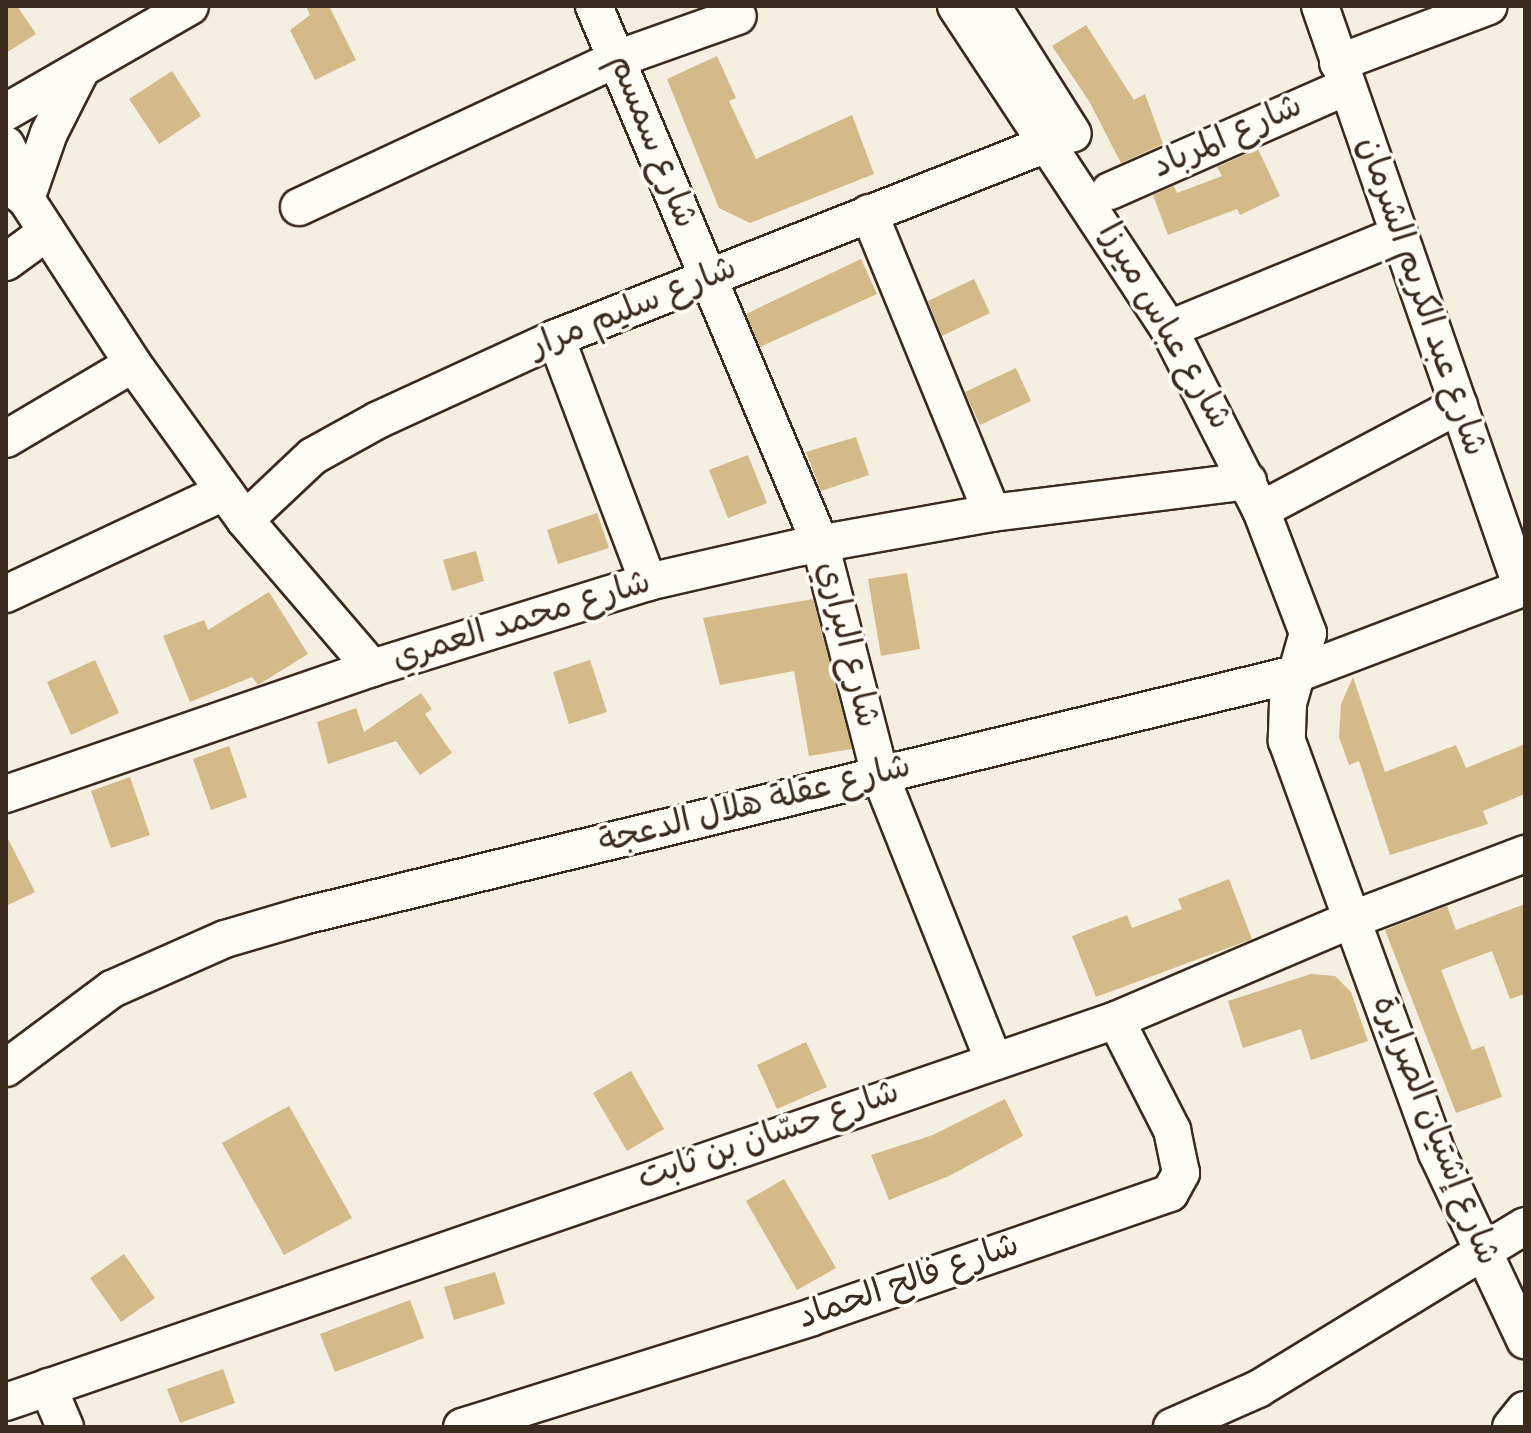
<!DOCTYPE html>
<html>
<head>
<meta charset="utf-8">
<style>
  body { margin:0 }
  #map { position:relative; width:1531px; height:1433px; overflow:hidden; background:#f5efe1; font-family:"Indie Flower","Playpen Sans Arabic",sans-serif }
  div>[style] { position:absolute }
  .building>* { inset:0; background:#d4b989 }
  .roads { filter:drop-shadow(2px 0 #3b2a1e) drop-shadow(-2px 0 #3b2a1e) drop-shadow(0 2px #3b2a1e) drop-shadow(0 -2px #3b2a1e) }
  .minor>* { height:36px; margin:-18px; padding:0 18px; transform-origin:18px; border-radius:18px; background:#fdfcf7 }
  span { translate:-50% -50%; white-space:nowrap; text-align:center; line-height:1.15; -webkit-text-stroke:7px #fdfcf7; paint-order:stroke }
  .street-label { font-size:34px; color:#3b2a1e }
  .frame { position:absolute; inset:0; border:8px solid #3b2a1e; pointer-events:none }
</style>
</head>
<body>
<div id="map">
  <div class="building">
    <div style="clip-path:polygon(6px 6px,17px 6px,36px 34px,6px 53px)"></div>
    <div style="clip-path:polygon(306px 6px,329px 6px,356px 60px,315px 80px,290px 30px,310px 15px)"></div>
    <div style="clip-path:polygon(1086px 25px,1134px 100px,1145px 94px,1163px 144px,1121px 163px,1089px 101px,1052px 46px)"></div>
    <div style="clip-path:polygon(717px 56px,736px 98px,729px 101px,756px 159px,852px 115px,874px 174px,750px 223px,719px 208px,667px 79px)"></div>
    <div style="clip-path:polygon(172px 71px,201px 116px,159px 144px,129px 99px)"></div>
    <div style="clip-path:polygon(1258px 149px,1280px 196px,1240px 215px,1237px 209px,1168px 235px,1153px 195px,1174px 186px,1177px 193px,1222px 176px,1217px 167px)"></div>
    <div style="clip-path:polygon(861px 259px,877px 294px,760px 347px,746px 314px)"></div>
    <div style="clip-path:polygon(974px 279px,990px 313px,942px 336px,928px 301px)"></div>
    <div style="clip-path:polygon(1016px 368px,1031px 401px,980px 425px,965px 392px)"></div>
    <div style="clip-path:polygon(856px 437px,869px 475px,821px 491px,806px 452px)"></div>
    <div style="clip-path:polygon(748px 455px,767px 503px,728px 518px,709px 470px)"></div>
    <div style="clip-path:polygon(597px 513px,609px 548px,558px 564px,547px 530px)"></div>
    <div style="clip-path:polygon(476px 551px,484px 581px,452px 591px,443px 560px)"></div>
    <div style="clip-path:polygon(907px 573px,920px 649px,881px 656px,868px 579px)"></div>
    <div style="clip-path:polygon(269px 592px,308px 654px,258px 685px,252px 677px,190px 702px,163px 636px,204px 620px,208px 630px)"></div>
    <div style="clip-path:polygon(813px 599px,852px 749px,809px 756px,794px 671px,720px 685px,703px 618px)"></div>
    <div style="clip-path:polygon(95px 660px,119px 713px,71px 735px,47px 682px)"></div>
    <div style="clip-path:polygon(590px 660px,607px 712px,569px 724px,553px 672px)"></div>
    <div style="clip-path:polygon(1353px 677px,1385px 772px,1456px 745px,1466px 768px,1525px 744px,1525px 794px,1483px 811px,1488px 824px,1390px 855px,1359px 761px,1349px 765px,1339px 737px,1341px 704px)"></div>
    <div style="clip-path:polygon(421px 693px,432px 709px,425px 714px,452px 753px,420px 775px,396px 741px,328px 764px,317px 722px,356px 708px,364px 732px)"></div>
    <div style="clip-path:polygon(229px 746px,247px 797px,211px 810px,193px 759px)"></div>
    <div style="clip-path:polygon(130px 777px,150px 835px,111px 848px,91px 791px)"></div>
    <div style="clip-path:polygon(6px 835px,35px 892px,6px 906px)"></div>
    <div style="clip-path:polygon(1229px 879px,1252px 939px,1096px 997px,1072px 936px,1127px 915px,1132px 928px,1182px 909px,1178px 899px)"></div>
    <div style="clip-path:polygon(1525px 904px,1525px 994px,1510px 999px,1492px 951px,1441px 970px,1472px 1050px,1484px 1046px,1502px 1097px,1456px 1113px,1385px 930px,1447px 906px,1456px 930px)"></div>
    <div style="clip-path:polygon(1311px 974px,1335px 976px,1351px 992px,1368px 1041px,1311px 1060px,1301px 1029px,1243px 1048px,1228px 1001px)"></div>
    <div style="clip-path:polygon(806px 1042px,827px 1087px,777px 1109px,757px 1065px)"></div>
    <div style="clip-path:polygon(631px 1071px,664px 1129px,627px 1151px,593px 1093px)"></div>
    <div style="clip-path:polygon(1005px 1099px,1023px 1136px,949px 1176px,889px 1200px,871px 1155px,933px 1135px)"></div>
    <div style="clip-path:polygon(289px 1106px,352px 1218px,284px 1255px,222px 1143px)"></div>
    <div style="clip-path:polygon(784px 1179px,836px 1268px,797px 1290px,746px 1201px)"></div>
    <div style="clip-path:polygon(124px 1254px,155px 1298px,121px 1322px,90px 1278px)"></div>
    <div style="clip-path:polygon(495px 1272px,505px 1304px,454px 1320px,444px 1287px)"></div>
    <div style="clip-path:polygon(410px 1300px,424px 1338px,335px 1372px,320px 1334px)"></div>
    <div style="clip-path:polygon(223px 1369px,235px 1403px,180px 1423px,167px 1389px)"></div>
  </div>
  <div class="roads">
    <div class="minor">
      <div style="left:594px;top:6px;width:583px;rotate:67.18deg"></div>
      <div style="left:820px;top:543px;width:240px;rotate:75.5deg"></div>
      <div style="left:880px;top:775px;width:306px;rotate:68.3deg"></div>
      <div style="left:956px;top:6px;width:387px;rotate:56.6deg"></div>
      <div style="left:1169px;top:329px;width:203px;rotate:63.1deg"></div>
      <div style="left:1261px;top:510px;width:132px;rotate:69.1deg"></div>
      <div style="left:1308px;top:633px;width:73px;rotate:105.9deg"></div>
      <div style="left:1288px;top:703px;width:38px;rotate:92deg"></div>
      <div style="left:1287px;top:741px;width:438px;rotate:70deg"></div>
      <div style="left:1437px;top:1153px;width:207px;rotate:64.8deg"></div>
      <div style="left:992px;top:6px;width:151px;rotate:57.7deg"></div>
      <div style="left:1320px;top:6px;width:616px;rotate:70.86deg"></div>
      <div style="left:1338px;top:63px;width:161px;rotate:-20.7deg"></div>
      <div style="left:6px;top:112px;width:212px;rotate:-29.9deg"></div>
      <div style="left:6px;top:145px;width:41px;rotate:64.1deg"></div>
      <div style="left:24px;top:182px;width:17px;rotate:83deg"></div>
      <div style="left:6px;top:183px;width:26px;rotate:39deg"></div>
      <div style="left:26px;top:199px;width:197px;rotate:57deg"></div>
      <div style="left:133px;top:364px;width:192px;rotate:54.3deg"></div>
      <div style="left:245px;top:520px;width:195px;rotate:49.4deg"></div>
      <div style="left:372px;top:668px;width:289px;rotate:-17.3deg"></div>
      <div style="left:648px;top:582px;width:157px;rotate:-12.9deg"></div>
      <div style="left:801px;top:547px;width:194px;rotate:-10.1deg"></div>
      <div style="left:992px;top:513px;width:258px;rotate:-7.1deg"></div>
      <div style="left:1110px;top:191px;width:258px;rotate:-23.8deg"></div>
      <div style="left:26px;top:199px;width:70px;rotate:-70.8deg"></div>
      <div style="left:49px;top:133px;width:71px;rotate:-63.1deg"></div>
      <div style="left:299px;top:207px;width:351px;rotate:-25deg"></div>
      <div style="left:617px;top:59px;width:128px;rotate:-19.6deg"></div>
      <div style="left:869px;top:213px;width:324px;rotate:67.7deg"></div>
      <div style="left:6px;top:262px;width:51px;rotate:-36.2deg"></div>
      <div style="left:1169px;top:329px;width:248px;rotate:-22.3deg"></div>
      <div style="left:556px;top:338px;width:261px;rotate:69.3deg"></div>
      <div style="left:6px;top:439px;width:147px;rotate:-30.6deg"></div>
      <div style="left:1261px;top:510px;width:224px;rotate:-27.9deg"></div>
      <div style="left:245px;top:520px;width:93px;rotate:-43.3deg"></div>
      <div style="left:313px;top:456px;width:74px;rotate:-29deg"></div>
      <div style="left:378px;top:420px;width:196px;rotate:-24.7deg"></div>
      <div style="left:556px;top:338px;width:530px;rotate:-21.58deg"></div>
      <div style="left:6px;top:594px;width:241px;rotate:-25.1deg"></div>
      <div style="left:6px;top:794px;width:387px;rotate:-19deg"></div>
      <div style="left:6px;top:1068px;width:132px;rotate:-36.7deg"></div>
      <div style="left:112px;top:989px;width:124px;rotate:-23.9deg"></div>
      <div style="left:225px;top:939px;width:81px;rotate:-16.4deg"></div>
      <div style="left:303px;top:916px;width:1025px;rotate:-13.71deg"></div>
      <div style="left:1299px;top:673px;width:242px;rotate:-20.8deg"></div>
      <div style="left:48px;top:1387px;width:43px;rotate:67deg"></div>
      <div style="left:6px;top:1402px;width:1174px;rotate:-18.99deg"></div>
      <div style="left:1116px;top:1020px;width:255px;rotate:-23.1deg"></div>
      <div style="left:1351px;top:920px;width:186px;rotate:-20.8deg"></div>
      <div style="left:462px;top:1427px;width:367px;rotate:-17.4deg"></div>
      <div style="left:812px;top:1317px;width:379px;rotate:-19.1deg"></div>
      <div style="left:1170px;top:1193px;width:23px;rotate:-61deg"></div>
      <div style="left:1181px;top:1173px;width:44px;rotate:-101.8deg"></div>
      <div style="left:1172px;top:1130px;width:123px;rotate:-117deg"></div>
      <div style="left:1172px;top:1427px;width:94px;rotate:-23.8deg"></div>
      <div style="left:1258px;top:1389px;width:313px;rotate:-31.4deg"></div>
      <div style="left:1511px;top:1427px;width:22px;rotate:-51deg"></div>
    </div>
  </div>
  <div class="street-label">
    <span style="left:1228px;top:138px;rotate:-24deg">شارع المرباد</span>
    <span style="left:651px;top:142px;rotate:68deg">شارع سمسم</span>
    <span style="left:1420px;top:297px;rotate:71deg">شارع عبد الكريم الشرمان</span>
    <span style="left:634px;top:309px;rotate:-22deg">شارع سليم مرار</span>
    <span style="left:1163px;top:327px;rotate:60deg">شارع عباس ميرزا</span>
    <span style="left:522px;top:622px;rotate:-17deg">شارع محمد العمري</span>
    <span style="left:846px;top:645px;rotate:76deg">شارع البراري</span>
    <span style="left:755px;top:806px;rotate:-14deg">شارع عقلة هلال الدعجة</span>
    <span style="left:1434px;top:1131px;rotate:68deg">شارع إشتيان الصرايرة</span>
    <span style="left:769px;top:1137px;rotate:-19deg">شارع حسّان بن ثابت</span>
    <span style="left:909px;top:1283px;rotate:-19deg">شارع فالح الحماد</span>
  </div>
  <div class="frame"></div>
</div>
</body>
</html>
